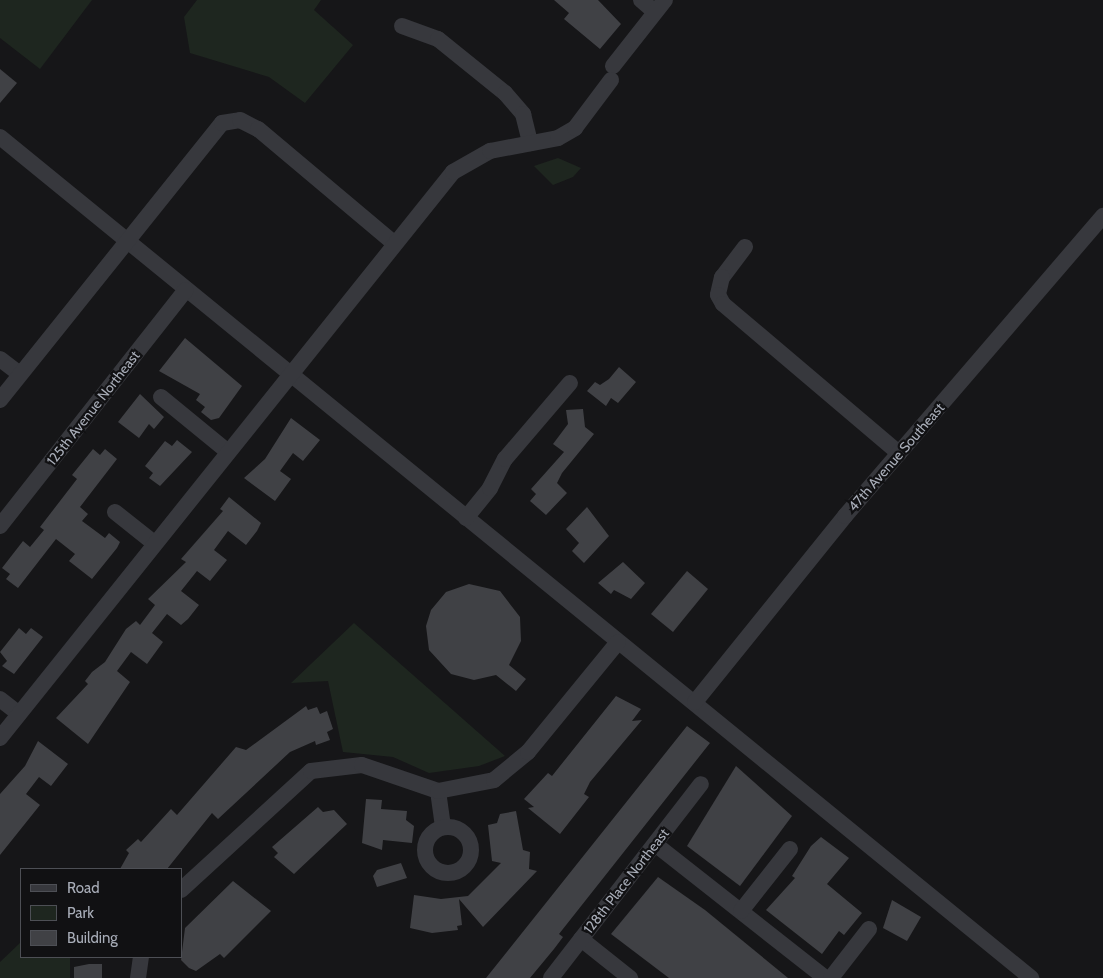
<!DOCTYPE html>
<html>
<head>
<meta charset="utf-8">
<style>
  body { margin:0 }
  #map { position:relative; width:1103px; height:978px; overflow:hidden; background:#161618; font-family:Cabin,sans-serif }
  div>[style] { position:absolute }
  .green>* { inset:0; background:#1e261f }
  .building>* { inset:0; background:#404145 }
  .minor>* { height:16px; margin:-8px; padding:0 8px; transform-origin:8px; border-radius:8px; background:#37383d }
  .minor>.ring { margin:-8px; padding:0; box-sizing:content-box; background:none; border:16px solid #37383d; border-radius:50% }
  span { translate:-50% -50%; white-space:nowrap; text-align:center; line-height:1.15; -webkit-text-stroke:4.5px #111113; paint-order:stroke }
  .street-label { font-size:14px; color:#a8adb8 }
  .legend { position:absolute; left:20px; top:868px; width:162px; height:90px; box-sizing:border-box; background:#111113; border:1px solid #4d4f55; margin:0; padding:6px 9px; list-style:none; font-size:15px; color:#a8adb8 }
  .legend li { display:flex; align-items:center; gap:10px; height:25px }
  .legend b { width:25px; border:1px solid #4d4f55 }
</style>
</head>
<body>
<div id="map">
  <div class="green">
    <div style="clip-path:polygon(0 0,92px 0,40px 69px,0 38px)"></div>
    <div style="clip-path:polygon(197px 0,321px 0,314px 10px,353px 45px,305px 103px,269px 77px,190px 53px,184px 17px)"></div>
    <div style="clip-path:polygon(558px 158px,581px 168px,573px 177px,553px 185px,534px 166px)"></div>
    <div style="clip-path:polygon(354px 623px,505px 756px,479px 766px,429px 773px,393px 757px,343px 752px,328px 681px,291px 683px)"></div>
    <div style="clip-path:polygon(21px 942px,21px 957px,70px 957px,70px 978px,0 978px,0 962px)"></div>
  </div>
  <div class="building">
    <div style="clip-path:polygon(554px 0,598px 0,621px 24px,600px 49px,564px 19px,569px 13px)"></div>
    <div style="clip-path:polygon(0 69px,17px 83px,0 103px)"></div>
    <div style="clip-path:polygon(185px 338px,242px 386px,219px 418px,211px 420px,201px 412px,205px 407px,196px 400px,200px 394px,159px 371px)"></div>
    <div style="clip-path:polygon(619px 367px,636px 382px,618px 403px,611px 398px,606px 406px,587px 391px,595px 382px,600px 385px,609px 379px)"></div>
    <div style="clip-path:polygon(140px 394px,164px 417px,154px 429px,149px 424px,139px 438px,118px 422px)"></div>
    <div style="clip-path:polygon(583px 409px,585px 427px,594px 434px,562px 473px,557px 483px,567px 493px,546px 515px,530px 501px,536px 494px,531px 489px,564px 452px,553px 444px,568px 424px,566px 410px)"></div>
    <div style="clip-path:polygon(291px 418px,320px 440px,303px 461px,293px 453px,280px 471px,291px 479px,275px 501px,244px 478px,265px 459px)"></div>
    <div style="clip-path:polygon(177px 440px,192px 452px,160px 486px,149px 478px,153px 473px,145px 466px,165px 441px,172px 446px)"></div>
    <div style="clip-path:polygon(93px 449px,100px 455px,105px 449px,117px 459px,80px 507px,88px 514px,82px 521px,105px 538px,109px 533px,120px 542px,117px 548px,92px 579px,69px 561px,75px 554px,56px 539px,18px 588px,6px 579px,10px 574px,2px 568px,23px 541px,30px 547px,44px 530px,40px 527px,77px 479px,72px 475px)"></div>
    <div style="clip-path:polygon(229px 497px,261px 523px,257px 531px,246px 545px,228px 531px,214px 550px,227px 560px,210px 581px,197px 571px,181px 591px,199px 605px,188px 619px,181px 625px,167px 614px,152px 633px,163px 642px,147px 664px,131px 652px,117px 671px,130px 682px,88px 744px,56px 718px,88px 684px,85px 681px,92px 672px,105px 662px,126px 629px,136px 621px,140px 625px,155px 605px,148px 599px,186px 562px,181px 559px,223px 511px,220px 509px)"></div>
    <div style="clip-path:polygon(587px 507px,609px 536px,584px 563px,572px 551px,579px 543px,566px 529px)"></div>
    <div style="clip-path:polygon(623px 562px,645px 583px,631px 599px,614px 590px,611px 594px,598px 583px)"></div>
    <div style="clip-path:polygon(687px 571px,708px 589px,673px 632px,651px 614px)"></div>
    <div style="clip-path:polygon(469px 584px,500px 591px,520px 617px,521px 641px,509px 665px,526px 679px,516px 691px,496px 675px,474px 680px,451px 674px,429px 650px,426px 626px,431px 610px,446px 592px)"></div>
    <div style="clip-path:polygon(19px 628px,26px 634px,31px 628px,43px 637px,14px 674px,2px 666px,7px 661px,0 652px)"></div>
    <div style="clip-path:polygon(616px 696px,641px 709px,632px 721px,642px 720px,590px 782px,584px 794px,589px 797px,560px 834px,528px 808px,534px 807px,524px 799px,548px 773px,552px 776px)"></div>
    <div style="clip-path:polygon(306px 706px,308px 710px,317px 707px,320px 714px,327px 711px,333px 729px,327px 732px,330px 740px,316px 745px,315px 741px,290px 752px,218px 819px,212px 813px,167px 869px,120px 869px,129px 853px,126px 850px,138px 839px,141px 842px,171px 809px,177px 815px,236px 747px,246px 750px)"></div>
    <div style="clip-path:polygon(687px 726px,710px 743px,559px 934px,563px 937px,554px 949px,530px 978px,486px 978px)"></div>
    <div style="clip-path:polygon(38px 741px,68px 764px,51px 786px,39px 777px,26px 794px,40px 805px,0 855px,0 794px,25px 766px)"></div>
    <div style="clip-path:polygon(736px 766px,792px 816px,740px 886px,687px 846px)"></div>
    <div style="clip-path:polygon(366px 799px,382px 800px,381px 809px,407px 811px,406px 820px,414px 826px,412px 843px,383px 840px,382px 850px,362px 843px)"></div>
    <div style="clip-path:polygon(318px 807px,323px 812px,334px 810px,347px 824px,294px 874px,274px 857px,278px 853px,272px 847px)"></div>
    <div style="clip-path:polygon(516px 811px,523px 850px,530px 852px,529px 869px,537px 871px,483px 927px,459px 899px,462px 925px,457px 926px,458px 930px,432px 933px,410px 928px,414px 895px,441px 899px,468px 896px,501px 863px,492px 861px,488px 825px,497px 823px,500px 814px)"></div>
    <div style="clip-path:polygon(821px 837px,849px 858px,827px 884px,862px 913px,844px 935px,839px 931px,822px 954px,766px 910px,795px 878px,792px 876px,811px 846px)"></div>
    <div style="clip-path:polygon(401px 863px,407px 878px,377px 887px,373px 876px,377px 870px)"></div>
    <div style="clip-path:polygon(658px 877px,705px 910px,788px 978px,669px 978px,611px 934px)"></div>
    <div style="clip-path:polygon(233px 881px,271px 911px,224px 958px,220px 954px,196px 971px,189px 968px,181px 960px,185px 928px)"></div>
    <div style="clip-path:polygon(892px 900px,921px 917px,907px 941px,883px 928px)"></div>
    <div style="clip-path:polygon(89px 964px,102px 964px,102px 978px,74px 978px,74px 967px)"></div>
  </div>
  <div class="minor">
    <div style="left:641px;top:0;width:18px;rotate:41deg"></div>
    <div style="left:402px;top:26px;width:38px;rotate:20deg"></div>
    <div style="left:438px;top:39px;width:86px;rotate:38.9deg"></div>
    <div style="left:505px;top:93px;width:28px;rotate:49deg"></div>
    <div style="left:523px;top:114px;width:30px;rotate:76deg"></div>
    <div style="left:613px;top:66px;width:84px;rotate:-51.8deg"></div>
    <div style="left:0;top:137px;width:1331px;rotate:39.2deg"></div>
    <div style="left:745px;top:247px;width:38px;rotate:127deg"></div>
    <div style="left:722px;top:277px;width:18px;rotate:103deg"></div>
    <div style="left:718px;top:295px;width:10px;rotate:61deg"></div>
    <div style="left:723px;top:304px;width:231px;rotate:40.3deg"></div>
    <div style="left:0;top:359px;width:25px;rotate:37deg"></div>
    <div style="left:161px;top:397px;width:85px;rotate:39.3deg"></div>
    <div style="left:0;top:400px;width:355px;rotate:-51.3deg"></div>
    <div style="left:222px;top:123px;width:18px;rotate:-9deg"></div>
    <div style="left:240px;top:120px;width:20px;rotate:27deg"></div>
    <div style="left:258px;top:129px;width:177px;rotate:40deg"></div>
    <div style="left:115px;top:512px;width:50px;rotate:38.5deg"></div>
    <div style="left:466px;top:518px;width:38px;rotate:-51deg"></div>
    <div style="left:490px;top:488px;width:33px;rotate:-63deg"></div>
    <div style="left:505px;top:459px;width:100px;rotate:-49.5deg"></div>
    <div style="left:0;top:526px;width:300px;rotate:-51.8deg"></div>
    <div style="left:0;top:699px;width:24px;rotate:38deg"></div>
    <div style="left:695px;top:702px;width:239px;rotate:-51.1deg"></div>
    <div style="left:845px;top:516px;width:396px;rotate:-49.3deg"></div>
    <div style="left:0;top:738px;width:725px;rotate:-51.33deg"></div>
    <div style="left:453px;top:172px;width:43px;rotate:-29.6deg"></div>
    <div style="left:490px;top:151px;width:69px;rotate:-10.8deg"></div>
    <div style="left:558px;top:138px;width:20px;rotate:-30deg"></div>
    <div style="left:575px;top:128px;width:60px;rotate:-53.1deg"></div>
    <div style="left:438px;top:791px;width:36px;rotate:82deg"></div>
    <div class="ring" style="left:425px;top:827px;width:30px;height:30px"></div>
    <div style="left:655px;top:844px;width:216px;rotate:38.2deg"></div>
    <div style="left:181px;top:890px;width:176px;rotate:-42.5deg"></div>
    <div style="left:311px;top:771px;width:51px;rotate:-6.7deg"></div>
    <div style="left:362px;top:765px;width:80px;rotate:18.9deg"></div>
    <div style="left:438px;top:791px;width:57px;rotate:-11.1deg"></div>
    <div style="left:494px;top:780px;width:44px;rotate:-39.5deg"></div>
    <div style="left:528px;top:752px;width:142px;rotate:-50.7deg"></div>
    <div style="left:741px;top:911px;width:79px;rotate:-51.7deg"></div>
    <div style="left:581px;top:939px;width:63px;rotate:38.5deg"></div>
    <div style="left:138px;top:978px;width:21px;rotate:-82deg"></div>
    <div style="left:551px;top:978px;width:245px;rotate:-52.3deg"></div>
    <div style="left:831px;top:978px;width:62px;rotate:-52.2deg"></div>
  </div>
  <div class="street-label">
    <span style="left:93px;top:408px;rotate:-52deg">125th Avenue Northeast</span>
    <span style="left:896px;top:457px;rotate:-49deg">47th Avenue Southeast</span>
    <span style="left:626px;top:881px;rotate:-52deg">128th Place Northeast</span>
  </div>
  <ul class="legend">
  <li><b style="height:6px;background:#37383d"></b>Road</li>
  <li><b style="height:14px;background:#1e261f"></b>Park</li>
  <li><b style="height:14px;background:#404145"></b>Building</li>
  </ul>
</div>
</body>
</html>
